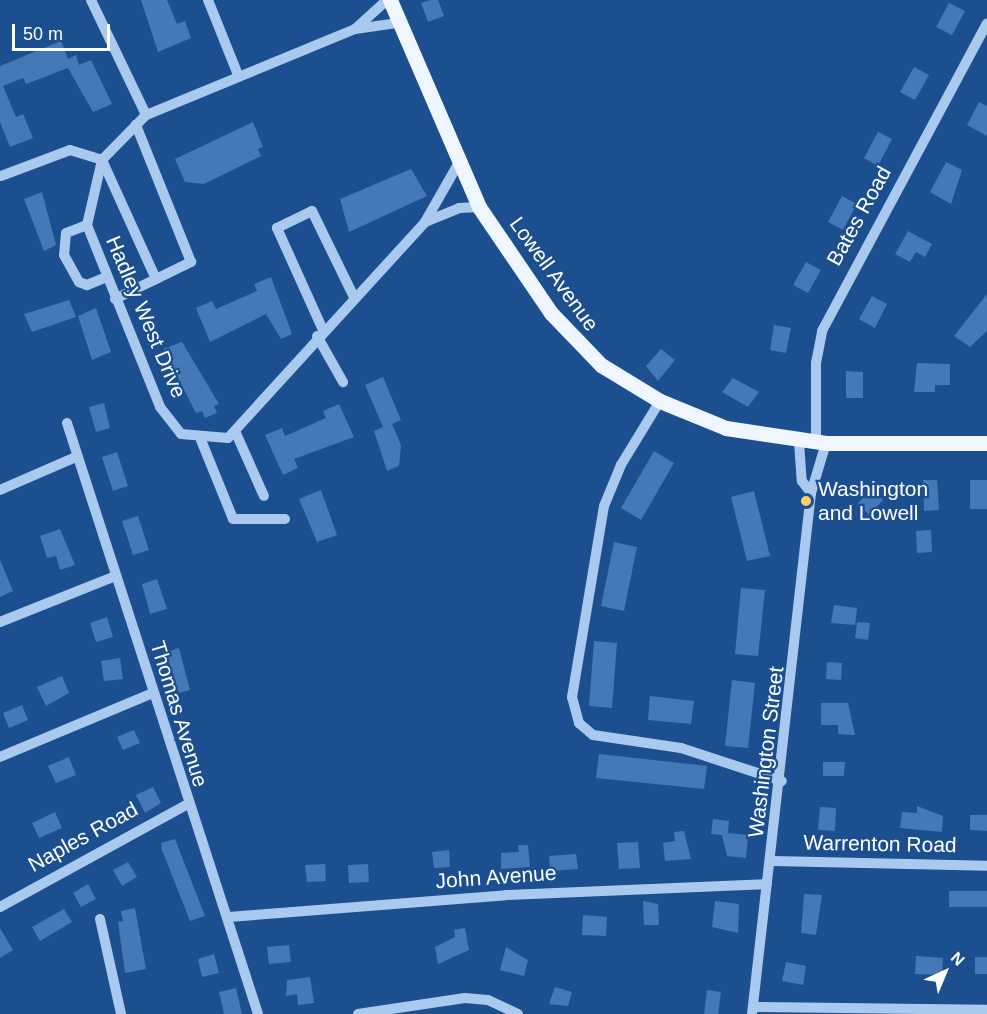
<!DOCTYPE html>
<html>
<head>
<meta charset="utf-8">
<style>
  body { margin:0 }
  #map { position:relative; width:987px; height:1014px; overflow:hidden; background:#1b4f8f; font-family:Arial,sans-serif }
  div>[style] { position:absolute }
  .building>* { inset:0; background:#4478b7 }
  .minor>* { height:10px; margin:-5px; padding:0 5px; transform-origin:5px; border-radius:5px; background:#a9c9ee }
  .major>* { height:15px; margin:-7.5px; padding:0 7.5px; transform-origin:7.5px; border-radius:7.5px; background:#f0f6ff }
  .dots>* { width:16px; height:16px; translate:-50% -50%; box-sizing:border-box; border:3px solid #1b4f8f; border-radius:50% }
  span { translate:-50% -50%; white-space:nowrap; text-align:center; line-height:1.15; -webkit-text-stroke:4.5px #1b4f8f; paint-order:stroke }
  .street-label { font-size:21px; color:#fff }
  .poi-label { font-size:21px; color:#fff }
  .left { translate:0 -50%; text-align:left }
  .north { position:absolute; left:915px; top:942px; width:60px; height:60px; -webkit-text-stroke:4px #1b4f8f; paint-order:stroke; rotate:44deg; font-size:16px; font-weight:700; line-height:24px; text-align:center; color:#fff }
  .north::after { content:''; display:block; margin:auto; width:21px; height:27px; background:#fff; clip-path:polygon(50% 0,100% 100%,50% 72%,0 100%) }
  .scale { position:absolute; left:12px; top:24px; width:98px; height:27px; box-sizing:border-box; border:3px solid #fff; border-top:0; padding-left:8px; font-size:18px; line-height:21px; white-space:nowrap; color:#fff; -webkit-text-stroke:4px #1b4f8f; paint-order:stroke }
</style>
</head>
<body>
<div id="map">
  <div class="building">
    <div style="clip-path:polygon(141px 0,167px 0,177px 24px,185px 21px,191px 38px,158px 52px)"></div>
    <div style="clip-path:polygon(430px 0,438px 0,444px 16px,428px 22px,421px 3px)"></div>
    <div style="clip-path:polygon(949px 3px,965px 11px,952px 35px,936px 27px)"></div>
    <div style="clip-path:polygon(61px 41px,68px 59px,76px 55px,79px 65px,91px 60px,112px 104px,93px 112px,68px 68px,26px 84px,23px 78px,3px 86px,16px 117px,23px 114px,33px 138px,10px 147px,0 122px,0 66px)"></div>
    <div style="clip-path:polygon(914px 67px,929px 75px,915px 100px,900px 92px)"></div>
    <div style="clip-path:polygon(979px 102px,987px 106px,987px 136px,967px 125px)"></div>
    <div style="clip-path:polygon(253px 122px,263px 147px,258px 149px,261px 156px,204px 184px,185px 182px,175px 159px)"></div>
    <div style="clip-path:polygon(878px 132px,892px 139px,878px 166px,864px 158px)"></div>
    <div style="clip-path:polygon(946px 162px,962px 170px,951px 204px,930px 192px)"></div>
    <div style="clip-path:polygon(411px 169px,427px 196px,349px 232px,340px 199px)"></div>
    <div style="clip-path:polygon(42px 192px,56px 245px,44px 251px,24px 199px)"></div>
    <div style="clip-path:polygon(842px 196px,857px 204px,843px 230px,828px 222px)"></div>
    <div style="clip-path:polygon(908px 231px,932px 244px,925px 257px,916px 252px,910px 262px,895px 254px)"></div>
    <div style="clip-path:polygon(806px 262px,821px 270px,808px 293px,793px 285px)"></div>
    <div style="clip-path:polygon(271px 277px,292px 334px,281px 339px,266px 314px,210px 342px,196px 308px,212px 301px,216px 309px,257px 291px,254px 284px)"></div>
    <div style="clip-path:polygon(987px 294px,987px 331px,970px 347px,954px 336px)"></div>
    <div style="clip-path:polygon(872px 296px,887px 304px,875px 328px,859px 319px)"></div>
    <div style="clip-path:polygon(69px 300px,76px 317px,32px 332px,24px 314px)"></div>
    <div style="clip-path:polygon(96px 308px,111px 352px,92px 360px,78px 316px)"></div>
    <div style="clip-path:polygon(774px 325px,791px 328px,786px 353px,770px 350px)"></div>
    <div style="clip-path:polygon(182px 342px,219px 404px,214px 406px,217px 413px,205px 418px,202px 411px,196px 413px,163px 349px)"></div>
    <div style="clip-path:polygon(661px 349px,675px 360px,658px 381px,646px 366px)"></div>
    <div style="clip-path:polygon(917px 363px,950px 364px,950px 385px,935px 385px,935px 392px,914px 392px)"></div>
    <div style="clip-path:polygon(846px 371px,863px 372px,863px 398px,846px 398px)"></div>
    <div style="clip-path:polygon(383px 377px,401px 420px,392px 424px,401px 445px,399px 466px,387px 471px,374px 431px,383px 427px,365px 385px)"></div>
    <div style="clip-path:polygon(733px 378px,759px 392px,748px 407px,722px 392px)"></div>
    <div style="clip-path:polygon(104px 403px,110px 428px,96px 432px,89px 407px)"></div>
    <div style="clip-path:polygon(339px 404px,354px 437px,294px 459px,298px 468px,283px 475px,265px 435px,282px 428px,285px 436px,326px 418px,323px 411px)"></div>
    <div style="clip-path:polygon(654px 451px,674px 463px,641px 520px,621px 508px)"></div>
    <div style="clip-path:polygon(117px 452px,128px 486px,113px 491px,102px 457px)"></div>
    <div style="clip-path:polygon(923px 480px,937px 480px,939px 510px,924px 511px)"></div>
    <div style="clip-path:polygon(970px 480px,987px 480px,987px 509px,970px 509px)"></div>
    <div style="clip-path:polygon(872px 489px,883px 500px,869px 515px,858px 503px)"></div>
    <div style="clip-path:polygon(321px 490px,337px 535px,317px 542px,299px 499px)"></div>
    <div style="clip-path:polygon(754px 491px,770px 556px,747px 561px,731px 497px)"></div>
    <div style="clip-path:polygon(138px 516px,149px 550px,133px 555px,122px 521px)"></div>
    <div style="clip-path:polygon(60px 529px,75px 565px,60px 570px,56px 556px,47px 558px,40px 536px)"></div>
    <div style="clip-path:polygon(931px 530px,932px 552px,917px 553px,916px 531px)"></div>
    <div style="clip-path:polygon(614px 542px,637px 547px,624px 611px,601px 606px)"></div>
    <div style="clip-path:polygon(0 560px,13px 591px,0 597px)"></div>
    <div style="clip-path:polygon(157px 579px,167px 609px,150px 614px,142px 584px)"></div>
    <div style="clip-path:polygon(741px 588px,765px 590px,758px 656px,735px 654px)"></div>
    <div style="clip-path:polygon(834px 605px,857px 608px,855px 625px,831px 623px)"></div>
    <div style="clip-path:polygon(107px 617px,113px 637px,96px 642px,90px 623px)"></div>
    <div style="clip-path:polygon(857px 622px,870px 623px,868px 640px,855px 638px)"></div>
    <div style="clip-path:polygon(594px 641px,617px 643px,612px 708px,589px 706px)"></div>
    <div style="clip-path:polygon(179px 648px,190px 690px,179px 693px,166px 652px)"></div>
    <div style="clip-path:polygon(120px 658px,123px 679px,104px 681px,101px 661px)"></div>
    <div style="clip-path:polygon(827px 662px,842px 663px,841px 680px,826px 679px)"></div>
    <div style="clip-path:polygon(62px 676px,69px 693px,46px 706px,37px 687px)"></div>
    <div style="clip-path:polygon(732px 680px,755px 683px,748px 748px,725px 746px)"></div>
    <div style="clip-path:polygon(650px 696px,694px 701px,691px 724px,648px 720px)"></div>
    <div style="clip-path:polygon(821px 703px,848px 703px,855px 735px,838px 734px,838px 725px,821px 725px)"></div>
    <div style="clip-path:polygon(22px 705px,28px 720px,9px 728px,3px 713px)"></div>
    <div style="clip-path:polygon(134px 730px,140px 743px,123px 750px,117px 737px)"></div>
    <div style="clip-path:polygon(599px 754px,707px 766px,704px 789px,596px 778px)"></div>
    <div style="clip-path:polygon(69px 757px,76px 775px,56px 783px,48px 766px)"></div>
    <div style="clip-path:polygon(823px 762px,845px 762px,844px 776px,823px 776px)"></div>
    <div style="clip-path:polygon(153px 787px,161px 803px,145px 813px,136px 795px)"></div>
    <div style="clip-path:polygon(917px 806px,943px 816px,942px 832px,900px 828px,902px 812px,917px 813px)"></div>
    <div style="clip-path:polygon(820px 807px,836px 808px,835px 831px,818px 830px)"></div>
    <div style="clip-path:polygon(55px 812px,62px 828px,39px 838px,32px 823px)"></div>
    <div style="clip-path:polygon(970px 815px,987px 815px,987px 831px,970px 830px)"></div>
    <div style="clip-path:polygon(713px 819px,729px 821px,728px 833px,748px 835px,746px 858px,727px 856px,722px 835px,711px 834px)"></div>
    <div style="clip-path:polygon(684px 831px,691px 859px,665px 861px,663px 843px,675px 841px,674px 832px)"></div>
    <div style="clip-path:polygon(175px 839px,205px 916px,190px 921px,162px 850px,161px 843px)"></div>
    <div style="clip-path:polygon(638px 842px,640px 868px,619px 869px,617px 843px)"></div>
    <div style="clip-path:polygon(518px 845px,528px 845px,530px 867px,501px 869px,501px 853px,519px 852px)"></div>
    <div style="clip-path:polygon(449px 850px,450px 867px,434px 868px,432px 852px)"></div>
    <div style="clip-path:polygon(576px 854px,578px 869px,550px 871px,549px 856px)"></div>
    <div style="clip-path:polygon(128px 862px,137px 877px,122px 886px,113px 870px)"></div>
    <div style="clip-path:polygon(325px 864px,326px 881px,307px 882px,305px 865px)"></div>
    <div style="clip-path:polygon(368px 864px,369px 882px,349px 883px,348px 865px)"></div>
    <div style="clip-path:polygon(88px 884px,96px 899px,81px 907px,73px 893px)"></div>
    <div style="clip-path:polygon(949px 891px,987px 891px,987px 907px,949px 907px)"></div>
    <div style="clip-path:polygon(804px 894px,822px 895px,816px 935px,801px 933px)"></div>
    <div style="clip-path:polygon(643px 901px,658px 904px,659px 925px,644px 925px)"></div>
    <div style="clip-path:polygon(715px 901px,739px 904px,738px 933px,712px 927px)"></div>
    <div style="clip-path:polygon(135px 908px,146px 969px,125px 973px,118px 922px,123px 921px,121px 911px)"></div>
    <div style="clip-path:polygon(64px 909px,72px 922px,40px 941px,32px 927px)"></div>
    <div style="clip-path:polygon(583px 915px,607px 917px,606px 936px,582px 935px)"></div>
    <div style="clip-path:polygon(0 928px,13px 950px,0 958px)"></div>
    <div style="clip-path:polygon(465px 928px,469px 950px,438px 964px,435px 947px,455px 937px,454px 930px)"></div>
    <div style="clip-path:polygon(289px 945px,291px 962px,269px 964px,267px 947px)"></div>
    <div style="clip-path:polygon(506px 947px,528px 960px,524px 976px,500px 970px)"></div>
    <div style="clip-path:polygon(214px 954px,219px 973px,202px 977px,198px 959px)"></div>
    <div style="clip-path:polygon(916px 956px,943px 958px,942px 975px,915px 974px)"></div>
    <div style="clip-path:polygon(975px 957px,987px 957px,987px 974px,975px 974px)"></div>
    <div style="clip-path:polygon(786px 962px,806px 966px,803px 985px,782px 981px)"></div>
    <div style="clip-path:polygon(310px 977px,314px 1003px,298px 1005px,297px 994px,286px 996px,287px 980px)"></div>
    <div style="clip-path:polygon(555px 987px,572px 992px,568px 1006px,549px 1004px)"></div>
    <div style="clip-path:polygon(236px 988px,242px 1014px,224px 1014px,219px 992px)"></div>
    <div style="clip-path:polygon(707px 990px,721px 992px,718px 1014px,704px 1014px)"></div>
  </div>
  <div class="minor">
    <div style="left:91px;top:0;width:127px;rotate:64.4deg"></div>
    <div style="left:208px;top:0;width:81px;rotate:68.2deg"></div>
    <div style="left:387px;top:0;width:43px;rotate:137.8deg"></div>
    <div style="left:355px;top:29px;width:42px;rotate:-8.1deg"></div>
    <div style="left:355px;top:29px;width:226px;rotate:157.6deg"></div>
    <div style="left:146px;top:115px;width:63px;rotate:134.4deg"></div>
    <div style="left:102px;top:160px;width:67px;rotate:103deg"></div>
    <div style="left:87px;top:225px;width:196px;rotate:68.1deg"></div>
    <div style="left:160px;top:407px;width:34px;rotate:52deg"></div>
    <div style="left:181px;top:434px;width:47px;rotate:4.9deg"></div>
    <div style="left:228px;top:438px;width:292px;rotate:-47.6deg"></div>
    <div style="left:457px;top:166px;width:64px;rotate:119.7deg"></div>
    <div style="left:425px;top:222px;width:37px;rotate:-22deg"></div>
    <div style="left:459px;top:208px;width:20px;rotate:-3deg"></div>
    <div style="left:1px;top:176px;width:74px;rotate:-20.6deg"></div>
    <div style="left:70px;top:150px;width:34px;rotate:17deg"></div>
    <div style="left:102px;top:160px;width:131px;rotate:65.6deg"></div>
    <div style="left:87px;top:225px;width:22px;rotate:159deg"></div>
    <div style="left:66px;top:233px;width:22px;rotate:95deg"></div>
    <div style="left:64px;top:255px;width:31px;rotate:61deg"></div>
    <div style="left:79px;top:282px;width:9px;rotate:21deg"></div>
    <div style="left:87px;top:285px;width:22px;rotate:-22deg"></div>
    <div style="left:115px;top:299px;width:85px;rotate:-26deg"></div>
    <div style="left:191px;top:262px;width:148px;rotate:-111.9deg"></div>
    <div style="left:323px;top:330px;width:112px;rotate:-114.3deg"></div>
    <div style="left:277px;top:228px;width:39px;rotate:-26deg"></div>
    <div style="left:312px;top:211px;width:96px;rotate:64deg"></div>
    <div style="left:317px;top:336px;width:53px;rotate:60.5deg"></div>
    <div style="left:660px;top:401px;width:75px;rotate:121.4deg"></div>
    <div style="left:621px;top:465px;width:44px;rotate:112.5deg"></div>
    <div style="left:604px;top:506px;width:194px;rotate:99.5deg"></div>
    <div style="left:572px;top:697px;width:27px;rotate:75deg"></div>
    <div style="left:579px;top:723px;width:18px;rotate:41deg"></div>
    <div style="left:593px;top:735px;width:89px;rotate:8.4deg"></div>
    <div style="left:681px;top:748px;width:106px;rotate:18.1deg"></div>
    <div style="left:67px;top:423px;width:621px;rotate:72.09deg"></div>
    <div style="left:235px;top:431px;width:71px;rotate:66deg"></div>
    <div style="left:201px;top:440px;width:85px;rotate:67.9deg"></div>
    <div style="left:233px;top:519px;width:52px"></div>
    <div style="left:799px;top:442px;width:39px;rotate:86deg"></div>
    <div style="left:802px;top:481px;width:15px;rotate:53deg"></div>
    <div style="left:816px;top:442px;width:79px;rotate:-90deg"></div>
    <div style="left:816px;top:363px;width:33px;rotate:-79deg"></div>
    <div style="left:822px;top:331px;width:349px;rotate:-61.8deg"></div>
    <div style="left:0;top:490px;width:83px;rotate:-23.5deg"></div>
    <div style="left:0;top:622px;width:122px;rotate:-21.7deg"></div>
    <div style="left:0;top:757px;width:166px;rotate:-22.7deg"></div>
    <div style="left:773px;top:861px;width:214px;rotate:1.3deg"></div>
    <div style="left:0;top:907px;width:212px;rotate:-28.7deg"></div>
    <div style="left:229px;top:917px;width:278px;rotate:-4.5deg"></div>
    <div style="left:506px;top:895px;width:261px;rotate:-2.4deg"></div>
    <div style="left:100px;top:919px;width:97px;rotate:77.5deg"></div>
    <div style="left:754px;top:1007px;width:233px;rotate:0.7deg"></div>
    <div style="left:358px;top:1014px;width:108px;rotate:-8.5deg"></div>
    <div style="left:465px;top:998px;width:23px;rotate:5deg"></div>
    <div style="left:488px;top:1000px;width:33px;rotate:25deg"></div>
    <div style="left:752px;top:1014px;width:524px;rotate:-83.54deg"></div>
    <div style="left:811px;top:493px;width:52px;rotate:-73.3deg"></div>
  </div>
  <div class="major">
    <div style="left:390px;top:0;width:225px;rotate:66.7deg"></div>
    <div style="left:479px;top:207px;width:128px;rotate:55.8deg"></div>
    <div style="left:551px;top:313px;width:72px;rotate:46.1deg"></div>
    <div style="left:601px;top:365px;width:69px;rotate:31.4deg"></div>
    <div style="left:660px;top:401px;width:71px;rotate:22.2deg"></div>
    <div style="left:726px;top:428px;width:101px;rotate:8.5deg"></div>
    <div style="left:826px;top:443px;width:161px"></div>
  </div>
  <div class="dots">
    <div style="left:806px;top:501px;background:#ffd166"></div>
  </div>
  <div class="street-label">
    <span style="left:859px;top:216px;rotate:-61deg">Bates Road</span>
    <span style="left:554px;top:274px;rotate:54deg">Lowell Avenue</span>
    <span style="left:146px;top:317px;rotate:67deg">Hadley West Drive</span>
    <span style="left:179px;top:714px;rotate:73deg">Thomas Avenue</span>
    <span style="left:766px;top:752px;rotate:-83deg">Washington Street</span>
    <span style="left:83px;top:837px;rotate:-29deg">Naples Road</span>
    <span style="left:880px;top:844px;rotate:1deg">Warrenton Road</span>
    <span style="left:496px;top:877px;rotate:-4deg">John Avenue</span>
  </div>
  <div class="poi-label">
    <span class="left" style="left:818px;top:501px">Washington<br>and Lowell</span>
  </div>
  <div class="north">N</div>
  <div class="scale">50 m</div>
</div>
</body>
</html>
